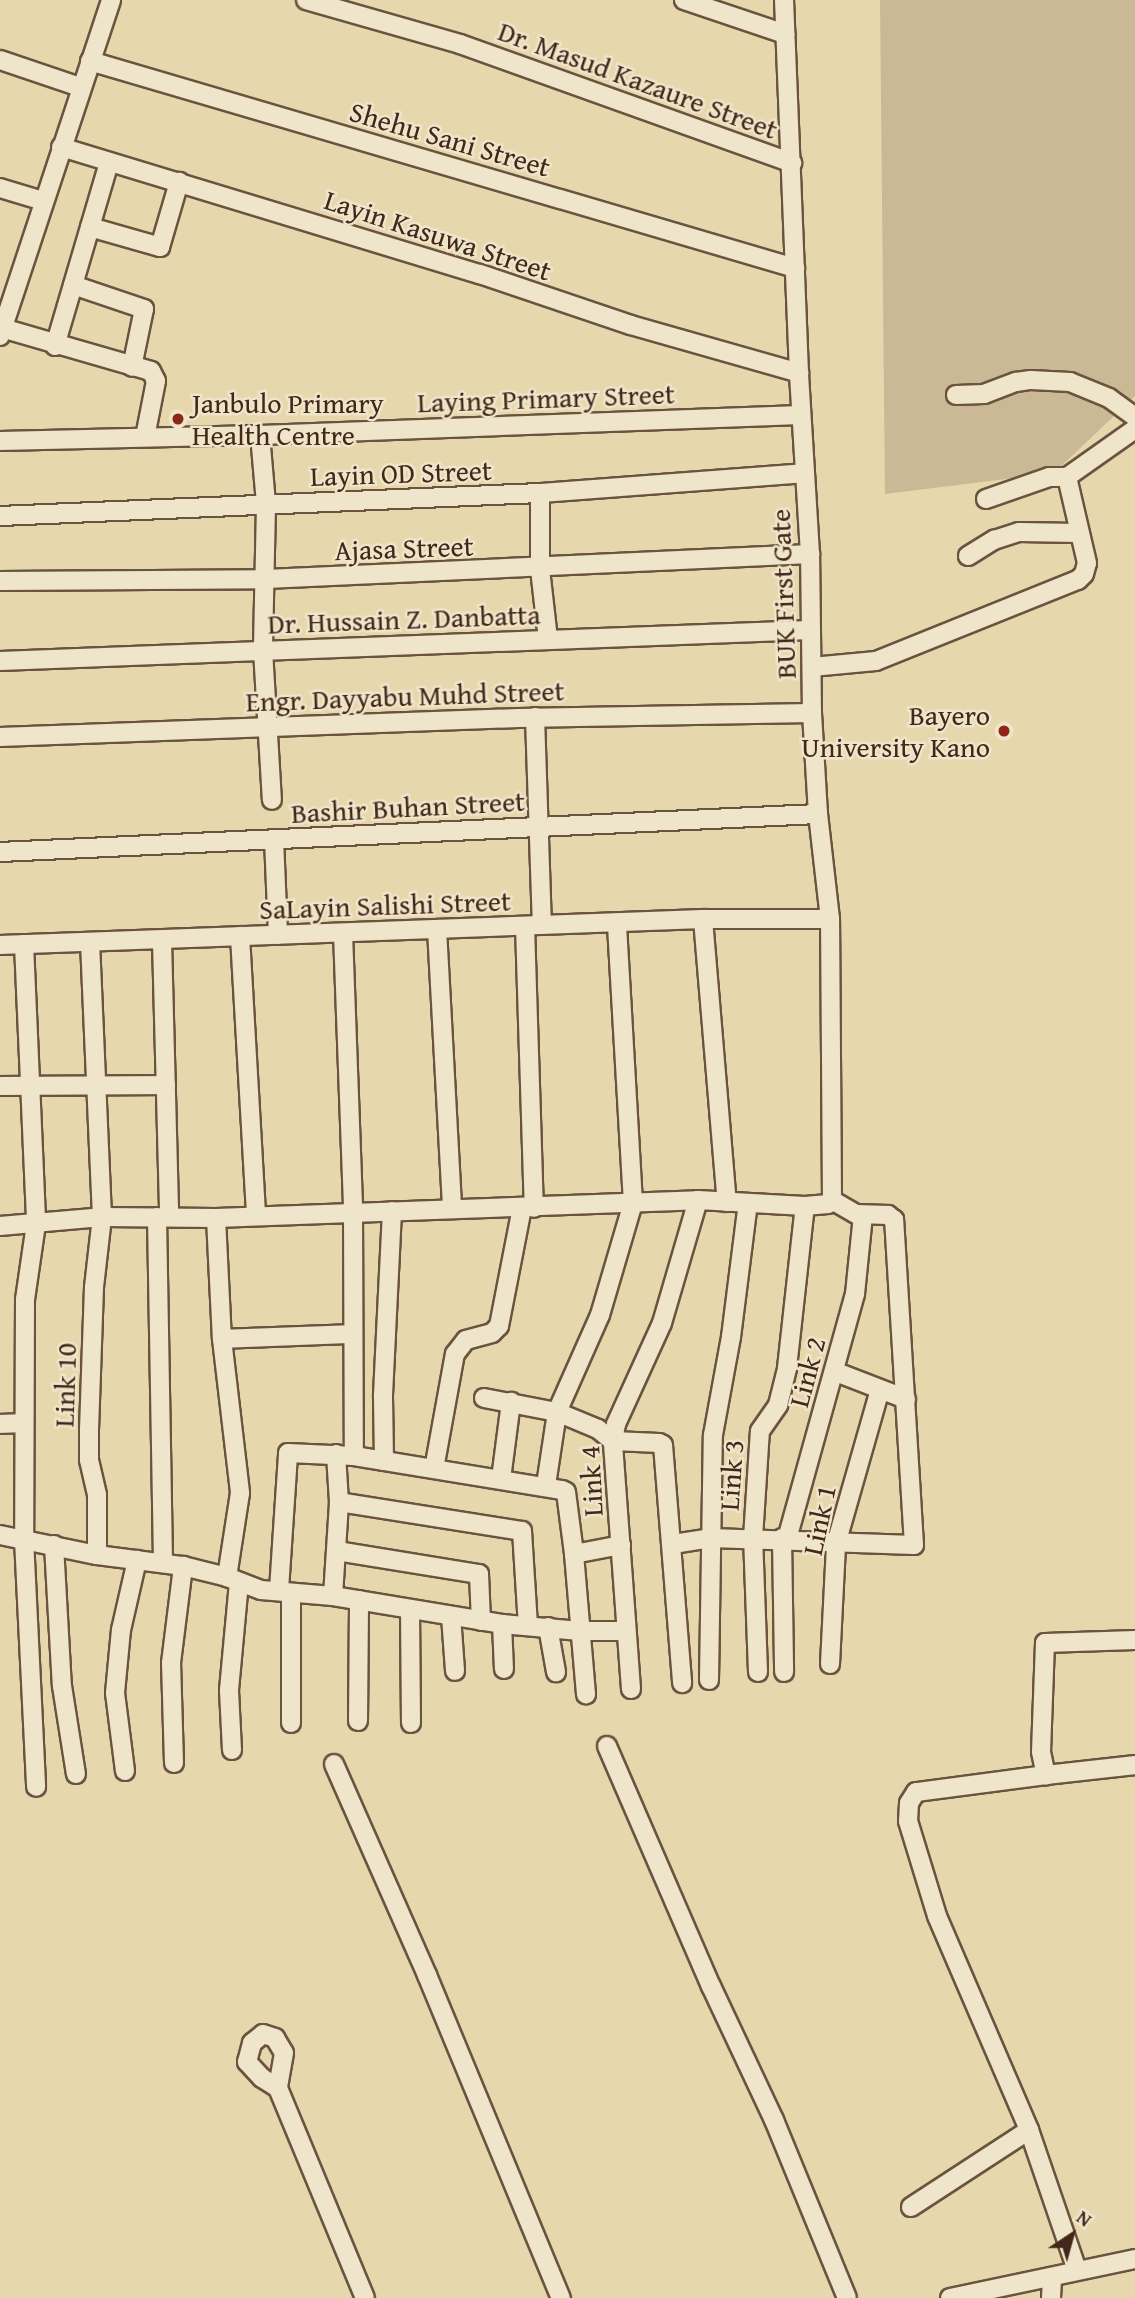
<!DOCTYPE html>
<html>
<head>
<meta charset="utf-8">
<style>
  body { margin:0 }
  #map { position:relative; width:1135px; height:2298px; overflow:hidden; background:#e6d7ad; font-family:"Gentium Book Plus",serif }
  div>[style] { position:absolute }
  .green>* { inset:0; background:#cab994 }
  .roads { filter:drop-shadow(2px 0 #6b533f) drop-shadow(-2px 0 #6b533f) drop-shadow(0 2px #6b533f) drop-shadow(0 -2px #6b533f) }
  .minor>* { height:18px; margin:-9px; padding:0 9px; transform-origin:9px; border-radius:9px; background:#efe5ca }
  .dots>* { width:19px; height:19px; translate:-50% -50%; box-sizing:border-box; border:4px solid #efe5ca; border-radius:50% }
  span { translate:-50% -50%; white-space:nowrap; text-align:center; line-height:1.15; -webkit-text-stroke:5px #efe5ca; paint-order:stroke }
  .street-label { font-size:28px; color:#42271a }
  .poi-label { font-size:28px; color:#42271a }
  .left { translate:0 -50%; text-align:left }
  .right { translate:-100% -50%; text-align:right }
  .north { position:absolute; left:1037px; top:2200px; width:70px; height:70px; -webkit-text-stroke:5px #efe5ca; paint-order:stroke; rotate:36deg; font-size:19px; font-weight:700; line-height:28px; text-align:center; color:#42271a }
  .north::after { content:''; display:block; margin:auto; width:24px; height:32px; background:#42271a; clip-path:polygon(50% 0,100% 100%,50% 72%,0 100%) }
</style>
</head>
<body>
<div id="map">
  <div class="green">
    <div style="clip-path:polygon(880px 0,1135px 0,1135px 396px,1054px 473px,885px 494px)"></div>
  </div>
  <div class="roads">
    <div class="minor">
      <div style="left:306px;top:0;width:160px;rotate:15.9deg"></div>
      <div style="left:460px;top:44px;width:353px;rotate:19.7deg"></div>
      <div style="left:684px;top:0;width:107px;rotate:18.6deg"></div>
      <div style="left:0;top:60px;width:84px;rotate:18.6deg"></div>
      <div style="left:90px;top:61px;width:735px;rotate:16.36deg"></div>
      <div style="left:61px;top:147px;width:438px;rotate:16.9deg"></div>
      <div style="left:480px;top:274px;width:159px;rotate:18.7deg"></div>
      <div style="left:631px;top:325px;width:175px;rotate:15.9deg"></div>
      <div style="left:0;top:188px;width:45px;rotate:16.8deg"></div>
      <div style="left:90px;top:227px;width:73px;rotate:15.9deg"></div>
      <div style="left:160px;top:247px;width:68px;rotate:-73.7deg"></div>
      <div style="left:73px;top:285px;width:75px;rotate:18.7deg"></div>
      <div style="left:144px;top:309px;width:59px;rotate:101.7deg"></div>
      <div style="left:2px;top:328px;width:155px;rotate:16.1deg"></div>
      <div style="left:151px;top:371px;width:11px;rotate:63deg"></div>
      <div style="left:156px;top:381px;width:57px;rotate:101.1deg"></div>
      <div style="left:0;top:336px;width:354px;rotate:-71.7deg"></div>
      <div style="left:55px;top:346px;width:191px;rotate:-73.6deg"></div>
      <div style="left:956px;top:395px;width:28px;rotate:-2deg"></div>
      <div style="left:984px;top:394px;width:34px;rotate:-21deg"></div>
      <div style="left:1016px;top:382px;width:15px;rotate:-8deg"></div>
      <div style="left:1031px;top:380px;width:39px;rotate:3deg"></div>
      <div style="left:1070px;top:382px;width:42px;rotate:22.3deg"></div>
      <div style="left:1109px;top:398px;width:32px;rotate:36deg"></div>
      <div style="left:260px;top:435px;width:69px;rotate:85deg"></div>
      <div style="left:266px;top:504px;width:146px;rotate:91.2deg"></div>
      <div style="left:263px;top:650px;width:150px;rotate:86.6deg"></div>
      <div style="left:0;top:441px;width:260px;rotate:-1.3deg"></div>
      <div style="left:260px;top:435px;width:541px;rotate:-2.12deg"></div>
      <div style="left:540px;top:493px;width:76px;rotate:90deg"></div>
      <div style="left:540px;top:569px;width:70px;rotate:83.5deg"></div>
      <div style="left:986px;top:499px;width:67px;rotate:-19.2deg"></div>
      <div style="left:1049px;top:477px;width:18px"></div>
      <div style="left:0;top:516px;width:540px;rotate:-2.44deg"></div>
      <div style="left:540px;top:493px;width:265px;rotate:-4.3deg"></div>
      <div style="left:968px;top:556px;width:31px;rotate:-32deg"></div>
      <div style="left:994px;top:540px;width:26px;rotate:-18deg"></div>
      <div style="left:1019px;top:532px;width:60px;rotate:1deg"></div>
      <div style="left:0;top:581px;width:266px;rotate:-0.4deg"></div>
      <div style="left:266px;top:579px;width:545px;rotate:-2.63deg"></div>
      <div style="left:0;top:661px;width:811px;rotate:-2.19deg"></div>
      <div style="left:812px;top:667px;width:64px;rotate:-5.4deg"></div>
      <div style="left:876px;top:661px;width:218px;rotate:-21.9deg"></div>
      <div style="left:1078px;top:580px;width:8px;rotate:-45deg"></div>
      <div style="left:1084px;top:574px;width:11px;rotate:-75deg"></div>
      <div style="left:1087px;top:563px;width:88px;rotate:-103.1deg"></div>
      <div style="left:1067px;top:477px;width:83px;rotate:-35.2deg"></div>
      <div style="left:535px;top:717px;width:208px;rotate:88.1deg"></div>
      <div style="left:0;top:737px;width:519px;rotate:-2.1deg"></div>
      <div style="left:519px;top:718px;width:293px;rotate:-1deg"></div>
      <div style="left:274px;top:839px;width:96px;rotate:87.6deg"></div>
      <div style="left:0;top:852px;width:819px;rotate:-2.66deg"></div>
      <div style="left:703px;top:919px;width:284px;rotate:85.2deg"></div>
      <div style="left:525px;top:926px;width:282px;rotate:88.2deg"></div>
      <div style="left:437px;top:929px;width:280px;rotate:86.9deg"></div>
      <div style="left:343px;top:933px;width:278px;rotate:87.9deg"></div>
      <div style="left:353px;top:1211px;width:245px;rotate:89.8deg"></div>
      <div style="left:240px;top:936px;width:280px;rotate:86.7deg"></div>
      <div style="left:162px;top:941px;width:275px;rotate:88.5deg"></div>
      <div style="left:90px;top:942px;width:275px;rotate:87.5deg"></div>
      <div style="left:102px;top:1217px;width:70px;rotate:96.5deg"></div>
      <div style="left:94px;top:1287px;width:143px;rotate:92deg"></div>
      <div style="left:89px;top:1430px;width:30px;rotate:90deg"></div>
      <div style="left:89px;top:1460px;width:36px;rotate:77deg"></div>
      <div style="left:97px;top:1495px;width:60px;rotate:90deg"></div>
      <div style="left:24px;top:944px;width:280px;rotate:87.5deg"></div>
      <div style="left:36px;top:1224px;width:76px;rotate:98.3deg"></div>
      <div style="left:25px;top:1299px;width:240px;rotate:90.2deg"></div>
      <div style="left:24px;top:1539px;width:248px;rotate:87.2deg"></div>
      <div style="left:0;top:945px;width:703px;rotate:-2.12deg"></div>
      <div style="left:703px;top:919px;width:127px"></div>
      <div style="left:0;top:1086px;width:166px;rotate:-0.3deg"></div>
      <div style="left:157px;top:1217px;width:345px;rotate:89deg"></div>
      <div style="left:216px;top:1218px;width:121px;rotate:87.2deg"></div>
      <div style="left:222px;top:1339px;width:155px;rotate:83.3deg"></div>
      <div style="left:240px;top:1493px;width:85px;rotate:98.8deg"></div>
      <div style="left:0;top:1226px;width:102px;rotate:-5deg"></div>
      <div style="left:102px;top:1217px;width:114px;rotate:0.5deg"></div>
      <div style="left:216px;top:1218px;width:482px;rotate:-2.1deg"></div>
      <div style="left:698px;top:1200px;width:107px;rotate:3.2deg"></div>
      <div style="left:805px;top:1206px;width:23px;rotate:-5deg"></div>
      <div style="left:828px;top:1204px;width:6px;rotate:-45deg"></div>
      <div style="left:832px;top:1200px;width:281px;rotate:-90.4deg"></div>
      <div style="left:830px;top:919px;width:106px;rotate:-96.5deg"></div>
      <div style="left:818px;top:814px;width:101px;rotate:-93.4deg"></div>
      <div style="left:812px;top:713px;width:159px;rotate:-90.7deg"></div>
      <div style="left:810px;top:554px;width:181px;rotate:-93.5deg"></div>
      <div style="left:799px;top:373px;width:373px;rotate:-92.3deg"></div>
      <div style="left:222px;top:1339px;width:131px;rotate:-2.2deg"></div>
      <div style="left:836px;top:1372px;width:75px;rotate:21.1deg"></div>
      <div style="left:484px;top:1398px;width:74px;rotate:10.9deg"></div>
      <div style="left:557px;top:1412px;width:44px;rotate:22.5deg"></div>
      <div style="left:598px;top:1429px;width:19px;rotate:39deg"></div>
      <div style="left:613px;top:1441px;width:46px;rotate:2.5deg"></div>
      <div style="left:659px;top:1443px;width:4px;rotate:27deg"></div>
      <div style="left:663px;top:1445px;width:239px;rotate:85.4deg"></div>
      <div style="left:0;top:1424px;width:24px;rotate:-2deg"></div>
      <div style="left:384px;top:1461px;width:66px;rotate:-90.9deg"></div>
      <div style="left:383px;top:1395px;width:184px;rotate:-87.2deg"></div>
      <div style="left:434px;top:1469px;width:117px;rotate:-79.7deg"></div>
      <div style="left:455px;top:1354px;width:18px;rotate:-52deg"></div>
      <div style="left:466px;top:1340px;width:27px;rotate:-15deg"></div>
      <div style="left:492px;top:1333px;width:10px;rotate:-45deg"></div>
      <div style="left:499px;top:1326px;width:120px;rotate:-79deg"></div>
      <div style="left:501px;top:1479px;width:78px;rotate:-82.6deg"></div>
      <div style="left:546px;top:1485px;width:74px;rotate:-81.4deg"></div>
      <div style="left:557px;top:1412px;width:106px;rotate:-66.1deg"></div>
      <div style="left:600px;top:1315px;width:117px;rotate:-73.6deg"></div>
      <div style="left:633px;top:1203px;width:281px;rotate:-93.3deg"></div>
      <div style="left:339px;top:1502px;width:185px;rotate:9deg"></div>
      <div style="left:522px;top:1531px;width:95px;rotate:86.4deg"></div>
      <div style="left:0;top:1535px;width:99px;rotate:11.7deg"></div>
      <div style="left:97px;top:1555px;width:87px;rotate:7.3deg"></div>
      <div style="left:183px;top:1566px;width:45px;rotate:14deg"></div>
      <div style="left:227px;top:1577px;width:36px;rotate:21deg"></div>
      <div style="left:261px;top:1590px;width:72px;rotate:4.8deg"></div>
      <div style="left:333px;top:1596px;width:171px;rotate:9.4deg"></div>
      <div style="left:502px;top:1624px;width:78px;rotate:5.1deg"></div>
      <div style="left:580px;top:1631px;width:46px"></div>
      <div style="left:782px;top:1538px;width:134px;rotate:89.1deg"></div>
      <div style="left:787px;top:1539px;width:254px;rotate:-74.5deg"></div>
      <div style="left:855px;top:1294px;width:79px;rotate:-84.2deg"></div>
      <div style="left:673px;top:1544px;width:38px;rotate:-9deg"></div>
      <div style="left:711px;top:1538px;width:203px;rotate:2deg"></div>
      <div style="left:914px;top:1545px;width:326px;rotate:-93.5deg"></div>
      <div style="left:894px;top:1220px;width:8px;rotate:-140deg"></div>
      <div style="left:888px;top:1215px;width:32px;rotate:-178deg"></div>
      <div style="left:856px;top:1214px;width:28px;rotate:-150deg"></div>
      <div style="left:54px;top:1545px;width:141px;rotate:86.8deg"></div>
      <div style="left:62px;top:1686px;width:89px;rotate:81deg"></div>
      <div style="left:337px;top:1551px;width:144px;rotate:9.2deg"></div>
      <div style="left:479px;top:1574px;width:47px;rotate:87.6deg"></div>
      <div style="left:574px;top:1554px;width:48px;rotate:-10.8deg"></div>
      <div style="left:279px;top:1590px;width:137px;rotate:-86.2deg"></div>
      <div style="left:288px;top:1453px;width:66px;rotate:2.6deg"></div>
      <div style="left:354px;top:1456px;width:211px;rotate:9.3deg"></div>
      <div style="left:562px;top:1490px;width:4px;rotate:27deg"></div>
      <div style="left:566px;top:1492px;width:63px;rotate:82.6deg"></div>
      <div style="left:574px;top:1554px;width:141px;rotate:85.1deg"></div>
      <div style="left:291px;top:1593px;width:130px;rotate:90deg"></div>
      <div style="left:333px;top:1596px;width:94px;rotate:-86.3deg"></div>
      <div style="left:339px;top:1502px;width:48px;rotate:-93.6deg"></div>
      <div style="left:410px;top:1609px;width:114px;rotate:89.5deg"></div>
      <div style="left:451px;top:1616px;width:55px;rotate:85.8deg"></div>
      <div style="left:502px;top:1624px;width:45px;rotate:87.5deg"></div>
      <div style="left:548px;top:1627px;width:46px;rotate:79.9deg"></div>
      <div style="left:1135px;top:1640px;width:90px;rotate:178.1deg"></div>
      <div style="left:1045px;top:1643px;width:109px;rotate:92.1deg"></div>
      <div style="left:1041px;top:1752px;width:24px;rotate:78deg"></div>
      <div style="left:1046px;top:1775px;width:90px;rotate:-6.4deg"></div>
      <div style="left:830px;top:1664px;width:120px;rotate:-87.1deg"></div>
      <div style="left:836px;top:1544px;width:160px;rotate:-74.1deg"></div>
      <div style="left:758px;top:1672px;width:134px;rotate:-92.1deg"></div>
      <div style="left:753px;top:1538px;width:107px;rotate:-86.3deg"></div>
      <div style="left:760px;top:1431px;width:32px;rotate:-55deg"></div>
      <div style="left:778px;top:1405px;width:38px;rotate:-76deg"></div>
      <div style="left:787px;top:1368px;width:163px;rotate:-83.7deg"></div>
      <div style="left:709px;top:1680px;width:245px;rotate:-89.1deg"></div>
      <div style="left:713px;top:1435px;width:100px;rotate:-79.6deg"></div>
      <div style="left:731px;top:1337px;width:135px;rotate:-82.8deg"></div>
      <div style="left:631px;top:1689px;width:249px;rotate:-94.2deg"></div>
      <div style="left:613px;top:1441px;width:17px;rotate:-80deg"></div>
      <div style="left:616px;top:1424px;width:111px;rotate:-65.5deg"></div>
      <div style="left:662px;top:1323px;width:128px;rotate:-73.7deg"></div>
      <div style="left:358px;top:1721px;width:121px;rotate:-89.5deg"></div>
      <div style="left:607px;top:1746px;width:262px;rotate:66.6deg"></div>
      <div style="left:711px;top:1986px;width:148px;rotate:64.8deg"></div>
      <div style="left:774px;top:2120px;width:192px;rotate:67.7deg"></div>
      <div style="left:232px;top:1750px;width:60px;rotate:-92.9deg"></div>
      <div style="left:229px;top:1690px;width:108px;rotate:-84.7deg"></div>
      <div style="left:174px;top:1763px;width:100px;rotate:-91.7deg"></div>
      <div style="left:171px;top:1663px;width:98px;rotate:-82.9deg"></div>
      <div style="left:334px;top:1764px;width:231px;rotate:66.2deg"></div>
      <div style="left:427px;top:1975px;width:350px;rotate:67.5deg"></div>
      <div style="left:125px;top:1771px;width:79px;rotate:-97.3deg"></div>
      <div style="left:115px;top:1693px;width:63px;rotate:-84.6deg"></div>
      <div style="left:121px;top:1630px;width:72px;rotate:-77.1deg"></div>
      <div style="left:1046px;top:1775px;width:131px;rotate:172.5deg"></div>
      <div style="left:916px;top:1792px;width:13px;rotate:122deg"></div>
      <div style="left:909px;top:1803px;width:18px;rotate:93deg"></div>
      <div style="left:908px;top:1821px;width:99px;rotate:73deg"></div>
      <div style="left:937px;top:1916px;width:233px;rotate:66.7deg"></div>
      <div style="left:1029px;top:2130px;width:148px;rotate:71.1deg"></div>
      <div style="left:278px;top:2088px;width:19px;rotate:-148deg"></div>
      <div style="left:262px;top:2078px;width:22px;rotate:-133deg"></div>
      <div style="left:247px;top:2062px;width:20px;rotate:-75deg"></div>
      <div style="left:252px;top:2043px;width:14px;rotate:-39deg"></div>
      <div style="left:263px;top:2034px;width:13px;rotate:18deg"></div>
      <div style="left:275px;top:2038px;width:17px;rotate:59deg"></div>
      <div style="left:284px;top:2053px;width:36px;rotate:100deg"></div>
      <div style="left:278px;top:2088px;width:227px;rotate:67.5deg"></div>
      <div style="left:911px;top:2207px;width:141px;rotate:-33.1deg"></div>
      <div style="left:950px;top:2298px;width:189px;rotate:-11.9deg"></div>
      <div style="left:1051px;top:2298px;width:19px;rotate:-87deg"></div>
    </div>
  </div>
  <div class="dots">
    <div style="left:178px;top:419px;background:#8f2418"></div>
    <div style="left:1004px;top:731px;background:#8f2418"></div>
  </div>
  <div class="street-label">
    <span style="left:638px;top:80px;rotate:20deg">Dr. Masud Kazaure Street</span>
    <span style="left:450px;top:139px;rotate:16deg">Shehu Sani Street</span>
    <span style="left:438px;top:235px;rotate:18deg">Layin Kasuwa Street</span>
    <span style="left:546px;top:398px;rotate:-2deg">Laying Primary Street</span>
    <span style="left:401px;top:473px;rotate:-2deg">Layin OD Street</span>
    <span style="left:404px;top:548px;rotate:-2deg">Ajasa Street</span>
    <span style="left:783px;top:594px;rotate:-92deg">BUK First Gate</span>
    <span style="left:404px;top:619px;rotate:-2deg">Dr. Hussain Z. Danbatta</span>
    <span style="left:405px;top:696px;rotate:-2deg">Engr. Dayyabu Muhd Street</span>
    <span style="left:408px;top:807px;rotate:-3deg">Bashir Buhan Street</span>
    <span style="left:385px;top:905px;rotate:-2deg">SaLayin Salishi Street</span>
    <span style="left:807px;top:1372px;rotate:-75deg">Link 2</span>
    <span style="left:65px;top:1385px;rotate:-88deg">Link 10</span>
    <span style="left:731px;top:1475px;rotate:-86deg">Link 3</span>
    <span style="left:591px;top:1481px;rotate:-93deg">Link 4</span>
    <span style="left:819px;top:1520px;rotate:-78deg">Link 1</span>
  </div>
  <div class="poi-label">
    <span class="left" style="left:192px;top:419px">Janbulo Primary<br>Health Centre</span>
    <span class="right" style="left:990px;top:731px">Bayero<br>University Kano</span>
  </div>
  <div class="north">N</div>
</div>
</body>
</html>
